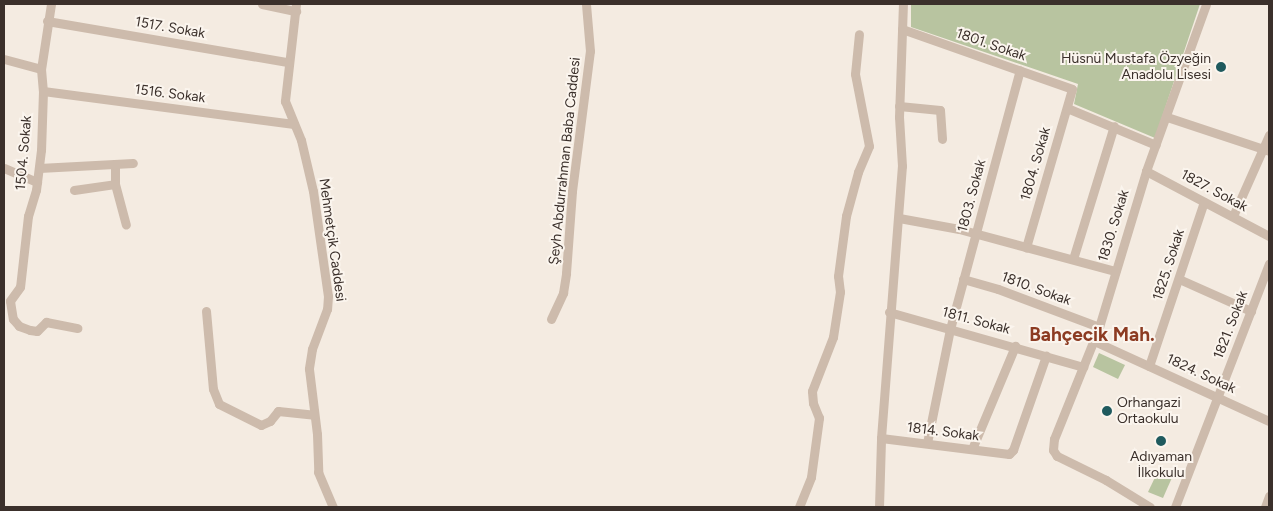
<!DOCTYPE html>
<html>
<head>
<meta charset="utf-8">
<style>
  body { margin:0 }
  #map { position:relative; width:1273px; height:511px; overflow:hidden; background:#f4ebe1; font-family:Figtree,sans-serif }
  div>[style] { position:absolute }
  .green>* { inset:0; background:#b8c4a0 }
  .minor>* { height:9px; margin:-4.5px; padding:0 4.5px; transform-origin:4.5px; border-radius:4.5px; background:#cdbbac }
  .dots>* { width:14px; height:14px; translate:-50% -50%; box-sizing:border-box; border:2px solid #fbf5ee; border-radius:50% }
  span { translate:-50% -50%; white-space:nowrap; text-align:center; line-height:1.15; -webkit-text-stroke:4px #fbf5ee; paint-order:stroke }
  .street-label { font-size:14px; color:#3b302b }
  .poi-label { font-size:14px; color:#3b302b }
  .right { translate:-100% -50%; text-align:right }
  .left { translate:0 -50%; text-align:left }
  .district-label { font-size:19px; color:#8c3b22; font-weight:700 }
  .frame { position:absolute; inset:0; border:5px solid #3b302b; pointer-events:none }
</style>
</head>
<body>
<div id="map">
  <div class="green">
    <div style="clip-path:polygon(911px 4px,1200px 4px,1155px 138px,1074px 104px,1078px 84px,911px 27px)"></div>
    <div style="clip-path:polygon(1099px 353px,1125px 365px,1118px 379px,1093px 367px)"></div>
    <div style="clip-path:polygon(1160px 467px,1174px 473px,1163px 498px,1148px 492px)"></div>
  </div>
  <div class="minor">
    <div style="left:51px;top:4px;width:66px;rotate:98.7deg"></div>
    <div style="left:41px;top:69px;width:22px;rotate:85deg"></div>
    <div style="left:43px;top:91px;width:59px;rotate:91.9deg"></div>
    <div style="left:41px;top:150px;width:40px;rotate:97.1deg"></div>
    <div style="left:36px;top:190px;width:27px;rotate:107deg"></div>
    <div style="left:28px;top:216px;width:71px;rotate:96.4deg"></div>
    <div style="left:20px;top:287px;width:17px;rotate:126deg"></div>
    <div style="left:10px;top:301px;width:18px;rotate:81deg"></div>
    <div style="left:13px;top:319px;width:9px;rotate:49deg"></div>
    <div style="left:19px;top:326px;width:12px;rotate:20deg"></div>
    <div style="left:30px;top:330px;width:7px;rotate:8deg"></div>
    <div style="left:37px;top:331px;width:13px;rotate:-45deg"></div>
    <div style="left:46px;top:322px;width:32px;rotate:11deg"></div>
    <div style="left:262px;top:4px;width:35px;rotate:12deg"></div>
    <div style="left:296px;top:4px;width:98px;rotate:96.5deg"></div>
    <div style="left:285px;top:101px;width:42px;rotate:67.7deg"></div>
    <div style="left:301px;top:140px;width:52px;rotate:76.8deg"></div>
    <div style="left:313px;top:191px;width:106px;rotate:81.9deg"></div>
    <div style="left:328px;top:296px;width:13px;rotate:94deg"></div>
    <div style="left:327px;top:309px;width:43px;rotate:110.6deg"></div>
    <div style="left:312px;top:349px;width:20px;rotate:99deg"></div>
    <div style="left:309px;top:369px;width:65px;rotate:83deg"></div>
    <div style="left:317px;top:434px;width:38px;rotate:88deg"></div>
    <div style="left:318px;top:472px;width:38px;rotate:67deg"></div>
    <div style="left:47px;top:21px;width:244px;rotate:9.7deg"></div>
    <div style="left:902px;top:29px;width:180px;rotate:19.4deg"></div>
    <div style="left:1072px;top:89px;width:165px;rotate:106.2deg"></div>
    <div style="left:4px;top:59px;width:38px;rotate:15deg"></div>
    <div style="left:43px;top:91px;width:253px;rotate:7.5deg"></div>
    <div style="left:899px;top:106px;width:41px;rotate:5.6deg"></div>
    <div style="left:940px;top:110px;width:29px;rotate:86deg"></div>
    <div style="left:1067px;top:108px;width:96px;rotate:22.6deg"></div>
    <div style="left:1167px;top:117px;width:108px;rotate:18.4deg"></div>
    <div style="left:115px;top:164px;width:20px;rotate:90deg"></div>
    <div style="left:115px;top:184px;width:42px;rotate:75deg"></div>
    <div style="left:4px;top:168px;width:36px;rotate:23deg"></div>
    <div style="left:39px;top:168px;width:94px;rotate:-3deg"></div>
    <div style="left:1146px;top:171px;width:139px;rotate:27.9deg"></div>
    <div style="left:74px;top:190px;width:41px;rotate:-8.3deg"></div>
    <div style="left:1233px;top:216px;width:89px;rotate:-66deg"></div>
    <div style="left:899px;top:218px;width:61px;rotate:10.4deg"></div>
    <div style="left:959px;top:229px;width:162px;rotate:15.1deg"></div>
    <div style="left:1073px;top:259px;width:139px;rotate:-72.9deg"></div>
    <div style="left:963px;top:279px;width:36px;rotate:16deg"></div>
    <div style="left:998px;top:289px;width:108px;rotate:20.6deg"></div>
    <div style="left:1179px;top:279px;width:79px;rotate:24deg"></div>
    <div style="left:206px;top:311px;width:78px;rotate:84.9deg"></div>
    <div style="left:213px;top:389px;width:16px;rotate:68deg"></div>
    <div style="left:219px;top:404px;width:47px;rotate:26.6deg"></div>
    <div style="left:261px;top:425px;width:10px;rotate:-24deg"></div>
    <div style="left:270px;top:421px;width:13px;rotate:-51deg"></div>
    <div style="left:278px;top:411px;width:36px;rotate:6deg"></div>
    <div style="left:889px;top:312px;width:202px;rotate:15.8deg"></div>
    <div style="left:551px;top:319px;width:29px;rotate:-65deg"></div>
    <div style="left:563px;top:293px;width:20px;rotate:-81deg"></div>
    <div style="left:566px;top:273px;width:82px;rotate:-85.8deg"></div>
    <div style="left:572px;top:191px;width:141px;rotate:-82.7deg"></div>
    <div style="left:590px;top:51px;width:47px;rotate:-94.9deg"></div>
    <div style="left:1094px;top:341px;width:192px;rotate:24.6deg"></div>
    <div style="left:1149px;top:366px;width:173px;rotate:-71.5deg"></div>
    <div style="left:881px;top:438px;width:129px;rotate:7.1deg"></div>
    <div style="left:1009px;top:454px;width:6px;rotate:-45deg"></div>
    <div style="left:1013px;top:450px;width:100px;rotate:-70.7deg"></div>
    <div style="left:927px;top:443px;width:116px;rotate:-78.6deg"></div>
    <div style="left:950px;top:329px;width:268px;rotate:-74.9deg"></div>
    <div style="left:972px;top:449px;width:112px;rotate:-67.3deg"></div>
    <div style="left:799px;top:507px;width:32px;rotate:-68deg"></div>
    <div style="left:811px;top:477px;width:60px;rotate:-82.3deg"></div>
    <div style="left:819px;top:418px;width:16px;rotate:-112deg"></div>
    <div style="left:813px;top:403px;width:12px;rotate:-95deg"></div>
    <div style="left:812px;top:391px;width:58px;rotate:-68.7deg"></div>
    <div style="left:833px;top:337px;width:46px;rotate:-81.2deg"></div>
    <div style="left:840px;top:292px;width:16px;rotate:-97deg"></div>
    <div style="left:838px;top:276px;width:61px;rotate:-82.4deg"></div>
    <div style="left:846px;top:216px;width:46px;rotate:-74.7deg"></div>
    <div style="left:858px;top:172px;width:28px;rotate:-67deg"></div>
    <div style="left:869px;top:146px;width:73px;rotate:-101deg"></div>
    <div style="left:855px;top:74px;width:40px;rotate:-84.3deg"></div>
    <div style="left:879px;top:507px;width:69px;rotate:-88.3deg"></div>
    <div style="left:881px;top:438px;width:273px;rotate:-85.6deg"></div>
    <div style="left:902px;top:166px;width:49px;rotate:-93.5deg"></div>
    <div style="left:899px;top:117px;width:113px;rotate:-88deg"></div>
    <div style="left:1150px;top:507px;width:52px;rotate:-148.5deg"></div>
    <div style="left:1106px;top:480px;width:55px;rotate:-153.9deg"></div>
    <div style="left:1057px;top:456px;width:7px;rotate:-124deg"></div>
    <div style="left:1053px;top:450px;width:11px;rotate:-85deg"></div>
    <div style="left:1054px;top:439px;width:121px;rotate:-68.1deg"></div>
    <div style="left:1099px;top:327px;width:163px;rotate:-73.2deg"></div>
    <div style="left:1146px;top:171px;width:177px;rotate:-70.2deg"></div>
    <div style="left:1175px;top:507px;width:261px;rotate:-68.9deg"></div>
    <div style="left:1265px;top:507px;width:12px;rotate:-70deg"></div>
  </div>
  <div class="dots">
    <div style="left:1221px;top:67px;background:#1f5a5e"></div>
    <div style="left:1107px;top:411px;background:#1f5a5e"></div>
    <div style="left:1161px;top:441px;background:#1f5a5e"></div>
  </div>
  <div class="street-label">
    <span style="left:170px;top:28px;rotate:10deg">1517. Sokak</span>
    <span style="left:991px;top:45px;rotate:19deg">1801. Sokak</span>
    <span style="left:170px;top:94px;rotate:7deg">1516. Sokak</span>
    <span style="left:24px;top:153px;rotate:-85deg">1504. Sokak</span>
    <span style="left:565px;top:161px;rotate:-84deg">Şeyh Abdurrahman Baba Caddesi</span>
    <span style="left:1036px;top:164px;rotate:-74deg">1804. Sokak</span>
    <span style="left:1214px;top:191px;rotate:28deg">1827. Sokak</span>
    <span style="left:972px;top:196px;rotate:-75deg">1803. Sokak</span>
    <span style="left:1114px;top:226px;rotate:-73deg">1830. Sokak</span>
    <span style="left:332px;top:240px;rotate:82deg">Mehmetçik Caddesi</span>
    <span style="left:1169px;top:265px;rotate:-72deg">1825. Sokak</span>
    <span style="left:1036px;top:289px;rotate:20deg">1810. Sokak</span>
    <span style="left:976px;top:321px;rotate:15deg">1811. Sokak</span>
    <span style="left:1231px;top:325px;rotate:-69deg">1821. Sokak</span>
    <span style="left:1201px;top:374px;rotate:25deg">1824. Sokak</span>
    <span style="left:943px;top:432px;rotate:7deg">1814. Sokak</span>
  </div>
  <div class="poi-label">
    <span class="right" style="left:1211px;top:67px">Hüsnü Mustafa Özyeğin<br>Anadolu Lisesi</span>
    <span class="left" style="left:1117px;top:411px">Orhangazi<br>Ortaokulu</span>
    <span style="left:1161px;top:465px">Adıyaman<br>İlkokulu</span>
  </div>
  <div class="district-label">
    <span style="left:1092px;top:335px">Bahçecik Mah.</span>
  </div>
  <div class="frame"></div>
</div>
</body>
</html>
